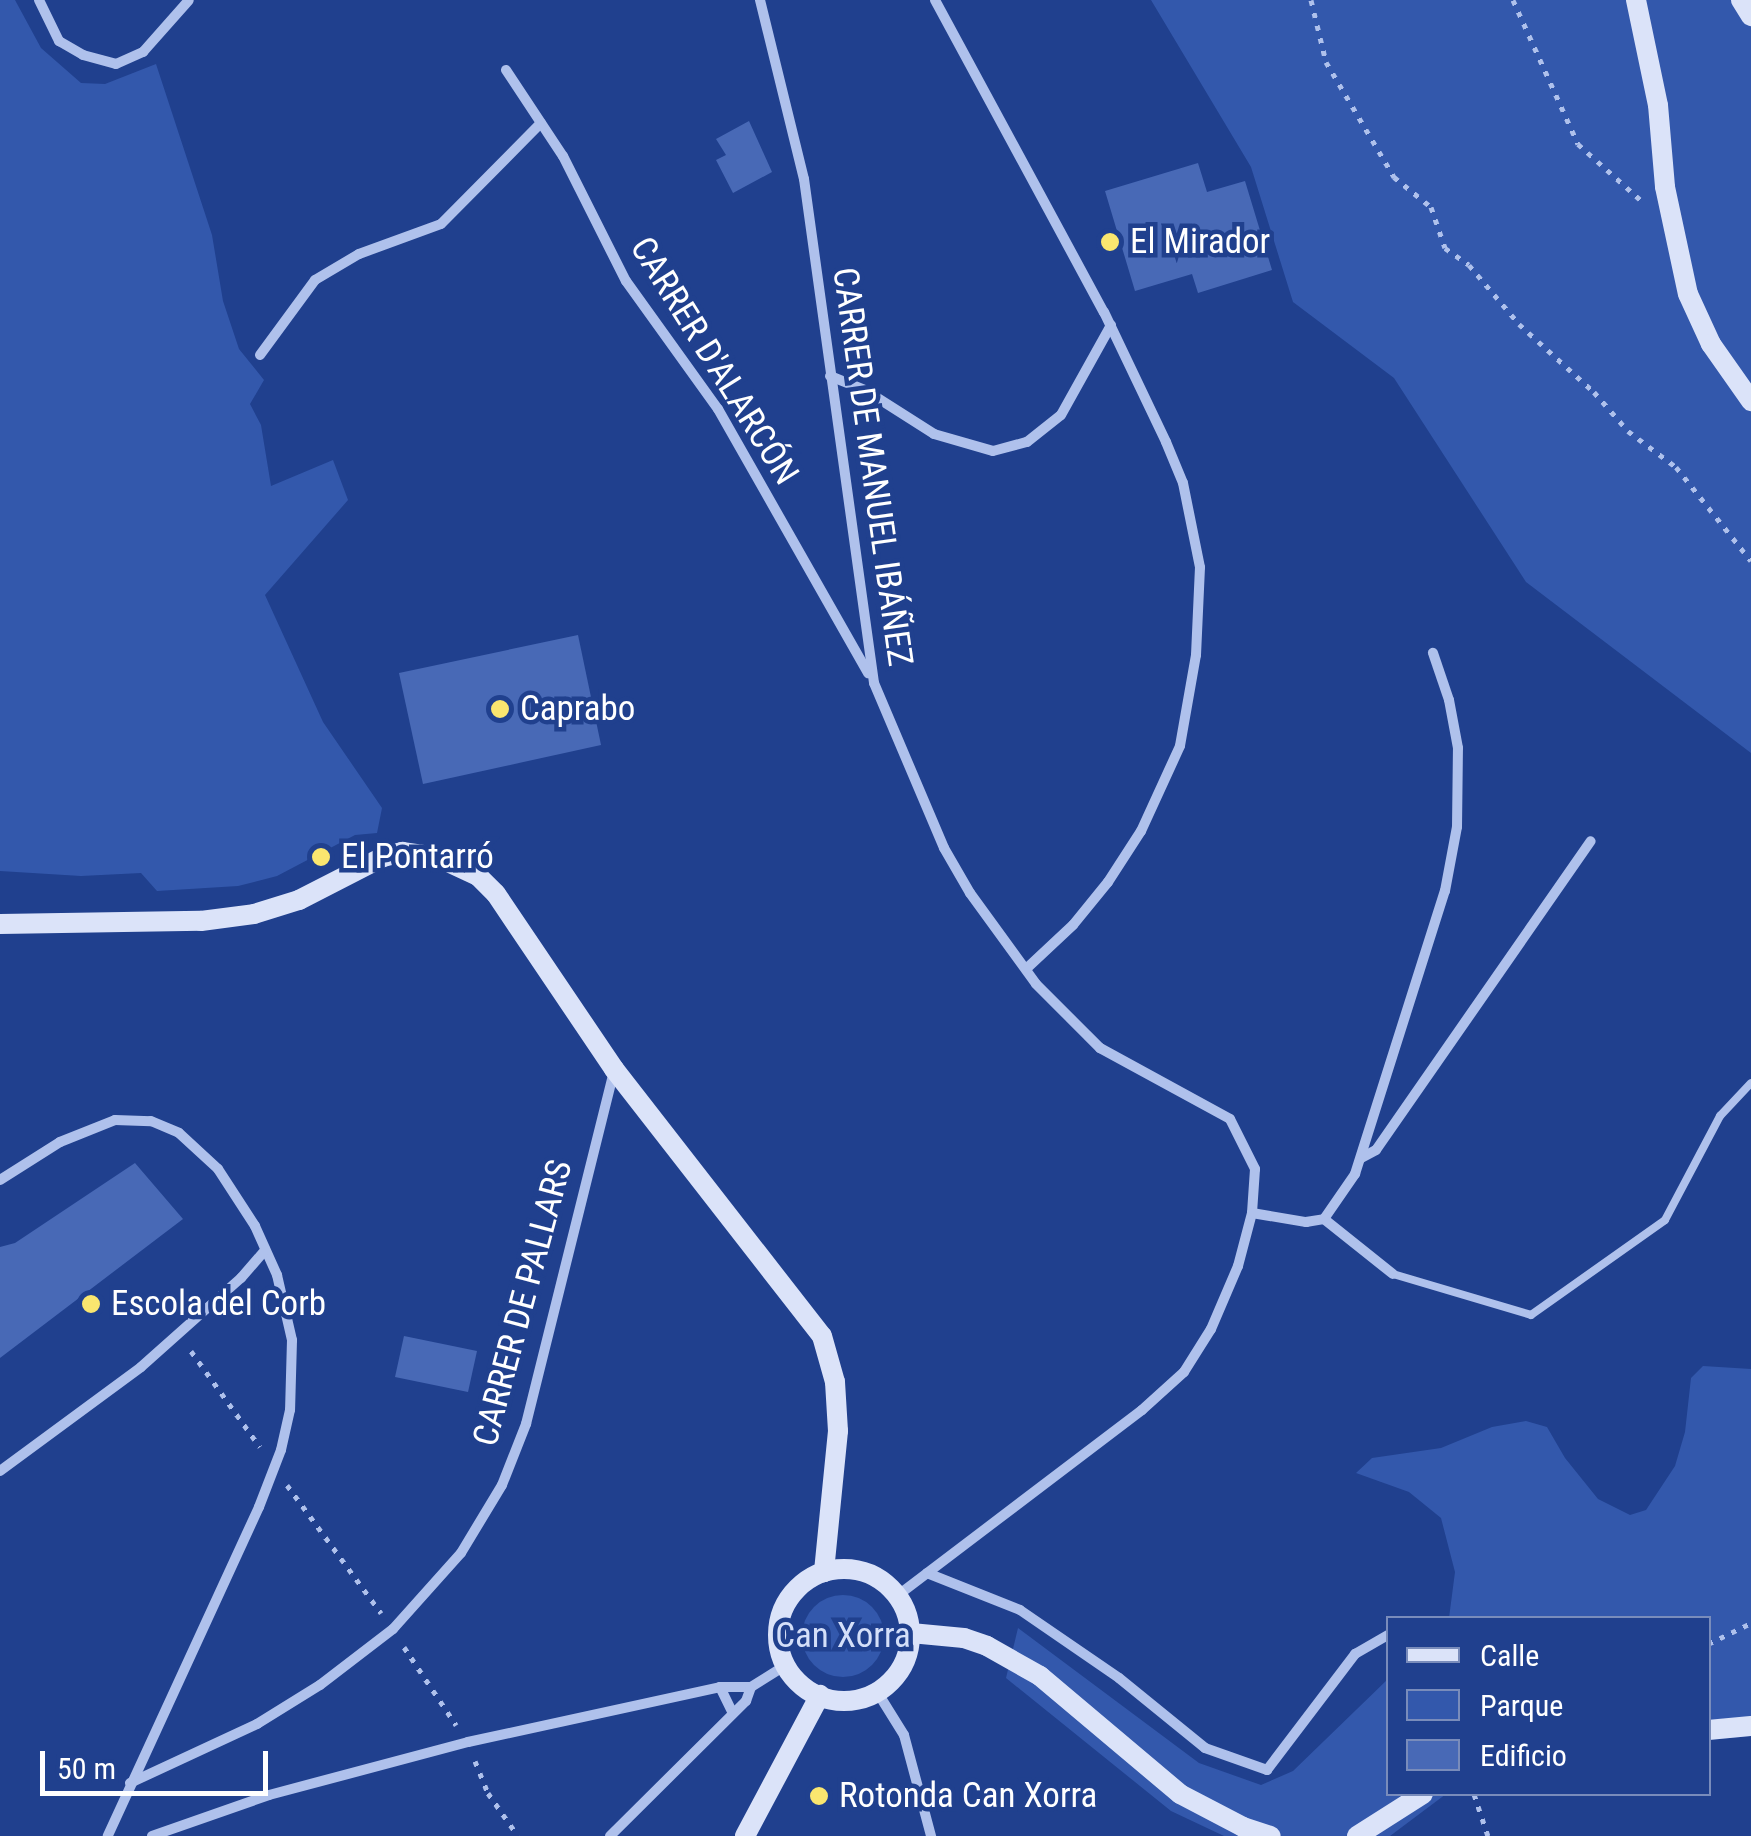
<!DOCTYPE html>
<html>
<head>
<meta charset="utf-8">
<style>
  body { margin:0 }
  #map { position:relative; width:1751px; height:1836px; overflow:hidden; background:#20408e; font-family:"Roboto Condensed",sans-serif }
  div>[style] { position:absolute }
  .green>* { inset:0; background:#3358ac }
  .round { border-radius:50% }
  .building>* { inset:0; background:#4869b6 }
  .path>* { height:5px; margin-top:-2.5px; transform-origin:0; background:repeating-linear-gradient(90deg,#afc1ec 0 5px,transparent 0 13px) }
  .lane>* { height:8px; margin:-4px; padding:0 4px; transform-origin:4px; border-radius:4px; background:#afc1ec }
  .street>* { height:10px; margin:-5px; padding:0 5px; transform-origin:5px; border-radius:5px; background:#afc1ec }
  .secondary>* { height:20px; margin:-10px; padding:0 10px; transform-origin:10px; border-radius:10px; background:#dbe3f9 }
  .secondary>.ring { margin:-10px; padding:0; box-sizing:content-box; background:none; border:20px solid #dbe3f9; border-radius:50% }
  .dots>* { width:28px; height:28px; translate:-50% -50%; box-sizing:border-box; border:5px solid #20408e; border-radius:50% }
  span { translate:-50% -50%; white-space:nowrap; text-align:center; line-height:1.15; -webkit-text-stroke:9px #20408e; paint-order:stroke }
  .poi-label { font-size:35px; color:#fff }
  .left { translate:0 -50%; text-align:left }
  .street-label { font-size:35px; color:#fff }
  .park-label { font-size:35px; color:#d4dff9 }
  .legend { position:absolute; left:1386px; top:1616px; width:325px; height:180px; box-sizing:border-box; background:#20408e; border:2px solid #798cbb; margin:0; padding:12px 18px; list-style:none; font-size:30px; color:#fff }
  .legend li { display:flex; align-items:center; gap:20px; height:50px }
  .legend b { width:50px; border:2px solid #798cbb }
  .scale { position:absolute; left:40px; top:1751px; width:228px; height:45px; box-sizing:border-box; border:5px solid #fff; border-top:0; padding-left:12px; font-size:30px; line-height:35px; white-space:nowrap; color:#fff; -webkit-text-stroke:8px #20408e; paint-order:stroke }
</style>
</head>
<body>
<div id="map">
  <div class="green">
    <div style="clip-path:polygon(0 0,15px 0,41px 48px,81px 83px,105px 84px,156px 64px,212px 235px,223px 301px,239px 349px,264px 380px,250px 404px,261px 425px,271px 486px,333px 460px,348px 500px,265px 595px,323px 722px,382px 808px,377px 833px,355px 835px,277px 876px,238px 886px,157px 891px,141px 873px,81px 876px,0 871px)"></div>
    <div style="clip-path:polygon(1151px 0,1751px 0,1751px 753px,1526px 582px,1394px 378px,1293px 302px,1251px 167px)"></div>
    <div style="clip-path:polygon(1703px 1366px,1751px 1369px,1751px 1736px,1709px 1740px,1708px 1618px,1449px 1618px,1455px 1572px,1441px 1518px,1409px 1492px,1356px 1473px,1372px 1458px,1441px 1448px,1492px 1427px,1526px 1421px,1547px 1427px,1565px 1458px,1598px 1499px,1630px 1515px,1646px 1510px,1675px 1466px,1685px 1432px,1691px 1378px)"></div>
    <div class="round" style="left:802px;top:1595px;width:82px;height:82px"></div>
    <div style="clip-path:polygon(1018px 1628px,1199px 1763px,1261px 1785px,1293px 1771px,1388px 1679px,1388px 1794px,1446px 1794px,1390px 1836px,1224px 1836px,1171px 1811px,1006px 1678px)"></div>
  </div>
  <div class="building">
    <div style="clip-path:polygon(749px 121px,772px 172px,733px 193px,716px 160px,726px 155px,716px 139px)"></div>
    <div style="clip-path:polygon(1198px 163px,1207px 192px,1245px 181px,1272px 270px,1198px 293px,1192px 274px,1135px 291px,1105px 191px)"></div>
    <div style="clip-path:polygon(578px 635px,601px 745px,423px 784px,399px 673px)"></div>
    <div style="clip-path:polygon(135px 1163px,183px 1219px,0 1358px,0 1247px,15px 1243px)"></div>
    <div style="clip-path:polygon(404px 1336px,477px 1351px,468px 1392px,395px 1377px)"></div>
  </div>
  <div class="path">
    <div style="left:1311px;top:0;width:64px;rotate:76.4deg"></div>
    <div style="left:1326px;top:62px;width:134px;rotate:59.4deg"></div>
    <div style="left:1394px;top:177px;width:48px;rotate:39deg"></div>
    <div style="left:1431px;top:207px;width:43px;rotate:71.1deg"></div>
    <div style="left:1445px;top:248px;width:29px;rotate:35deg"></div>
    <div style="left:1469px;top:265px;width:77px;rotate:49.7deg"></div>
    <div style="left:1519px;top:324px;width:101px;rotate:42.2deg"></div>
    <div style="left:1594px;top:392px;width:52px;rotate:48.9deg"></div>
    <div style="left:1628px;top:431px;width:60px;rotate:36.9deg"></div>
    <div style="left:1676px;top:467px;width:120px;rotate:51.4deg"></div>
    <div style="left:1513px;top:0;width:158px;rotate:65.7deg"></div>
    <div style="left:1578px;top:144px;width:89px;rotate:41.8deg"></div>
    <div style="left:191px;top:1351px;width:118px;rotate:54.3deg"></div>
    <div style="left:287px;top:1485px;width:159px;rotate:53.7deg"></div>
    <div style="left:1708px;top:1644px;width:48px;rotate:-26deg"></div>
    <div style="left:404px;top:1647px;width:94px;rotate:56.3deg"></div>
    <div style="left:475px;top:1761px;width:35px;rotate:68deg"></div>
    <div style="left:488px;top:1793px;width:52px;rotate:55.1deg"></div>
    <div style="left:1474px;top:1794px;width:44px;rotate:71.6deg"></div>
  </div>
  <div class="lane">
    <div style="left:1393px;top:1274px;width:144px;rotate:16.5deg"></div>
    <div style="left:1531px;top:1315px;width:164px;rotate:-35.3deg"></div>
    <div style="left:1665px;top:1220px;width:118px;rotate:-62.1deg"></div>
    <div style="left:1720px;top:1116px;width:45px;rotate:-46.8deg"></div>
  </div>
  <div class="street">
    <div style="left:39px;top:0;width:46px;rotate:64deg"></div>
    <div style="left:59px;top:41px;width:28px;rotate:30deg"></div>
    <div style="left:83px;top:55px;width:34px;rotate:15deg"></div>
    <div style="left:116px;top:64px;width:30px;rotate:-24deg"></div>
    <div style="left:143px;top:52px;width:69px;rotate:-48.5deg"></div>
    <div style="left:760px;top:0;width:184px;rotate:76.2deg"></div>
    <div style="left:804px;top:179px;width:509px;rotate:82.09deg"></div>
    <div style="left:874px;top:683px;width:179px;rotate:67deg"></div>
    <div style="left:944px;top:848px;width:52px;rotate:60deg"></div>
    <div style="left:970px;top:893px;width:112px;rotate:54deg"></div>
    <div style="left:1036px;top:984px;width:91px;rotate:45deg"></div>
    <div style="left:1100px;top:1048px;width:148px;rotate:28.6deg"></div>
    <div style="left:1230px;top:1119px;width:56px;rotate:63.4deg"></div>
    <div style="left:1255px;top:1169px;width:44px;rotate:93.9deg"></div>
    <div style="left:1252px;top:1213px;width:55px;rotate:104.8deg"></div>
    <div style="left:1238px;top:1266px;width:69px;rotate:113.2deg"></div>
    <div style="left:1211px;top:1329px;width:51px;rotate:122.1deg"></div>
    <div style="left:1184px;top:1372px;width:57px;rotate:137.9deg"></div>
    <div style="left:1142px;top:1410px;width:306px;rotate:142.8deg"></div>
    <div style="left:935px;top:0;width:355px;rotate:61.6deg"></div>
    <div style="left:1104px;top:312px;width:144px;rotate:64.5deg"></div>
    <div style="left:1166px;top:442px;width:44px;rotate:67.5deg"></div>
    <div style="left:1183px;top:483px;width:86px;rotate:78.6deg"></div>
    <div style="left:1200px;top:567px;width:88px;rotate:92.6deg"></div>
    <div style="left:1196px;top:655px;width:92px;rotate:100deg"></div>
    <div style="left:1180px;top:746px;width:94px;rotate:114.6deg"></div>
    <div style="left:1141px;top:831px;width:61px;rotate:122.9deg"></div>
    <div style="left:1108px;top:882px;width:55px;rotate:129.1deg"></div>
    <div style="left:1073px;top:925px;width:64px;rotate:136.9deg"></div>
    <div style="left:506px;top:70px;width:103px;rotate:56.5deg"></div>
    <div style="left:563px;top:156px;width:140px;rotate:63.3deg"></div>
    <div style="left:626px;top:281px;width:158px;rotate:54.3deg"></div>
    <div style="left:718px;top:409px;width:304px;rotate:60.4deg"></div>
    <div style="left:260px;top:355px;width:93px;rotate:-53.7deg"></div>
    <div style="left:315px;top:280px;width:51px;rotate:-30.6deg"></div>
    <div style="left:359px;top:254px;width:87px;rotate:-20.1deg"></div>
    <div style="left:441px;top:224px;width:142px;rotate:-45.3deg"></div>
    <div style="left:830px;top:376px;width:38px;rotate:22deg"></div>
    <div style="left:865px;top:390px;width:82px;rotate:32.5deg"></div>
    <div style="left:934px;top:434px;width:61px;rotate:16.1deg"></div>
    <div style="left:993px;top:451px;width:35px;rotate:-15deg"></div>
    <div style="left:1027px;top:442px;width:43px;rotate:-38.5deg"></div>
    <div style="left:1061px;top:415px;width:103px;rotate:-60.9deg"></div>
    <div style="left:1361px;top:1158px;width:17px;rotate:-28deg"></div>
    <div style="left:1376px;top:1150px;width:376px;rotate:-55.2deg"></div>
    <div style="left:0;top:1180px;width:71px;rotate:-32.3deg"></div>
    <div style="left:60px;top:1142px;width:59px;rotate:-21.8deg"></div>
    <div style="left:115px;top:1120px;width:36px;rotate:2deg"></div>
    <div style="left:151px;top:1121px;width:30px;rotate:23deg"></div>
    <div style="left:179px;top:1133px;width:53px;rotate:42.7deg"></div>
    <div style="left:218px;top:1169px;width:68px;rotate:57deg"></div>
    <div style="left:255px;top:1226px;width:54px;rotate:65.8deg"></div>
    <div style="left:277px;top:1275px;width:67px;rotate:77deg"></div>
    <div style="left:292px;top:1340px;width:70px;rotate:91.6deg"></div>
    <div style="left:290px;top:1410px;width:41px;rotate:102.7deg"></div>
    <div style="left:281px;top:1450px;width:61px;rotate:111.1deg"></div>
    <div style="left:259px;top:1507px;width:362px;rotate:114.7deg"></div>
    <div style="left:1252px;top:1213px;width:55px;rotate:9.5deg"></div>
    <div style="left:1306px;top:1222px;width:18px;rotate:-9deg"></div>
    <div style="left:1324px;top:1219px;width:55px;rotate:-55.4deg"></div>
    <div style="left:1355px;top:1174px;width:297px;rotate:-72.4deg"></div>
    <div style="left:1445px;top:891px;width:65px;rotate:-79.4deg"></div>
    <div style="left:1457px;top:827px;width:79px;rotate:-89.3deg"></div>
    <div style="left:1458px;top:748px;width:49px;rotate:-100.6deg"></div>
    <div style="left:1449px;top:700px;width:50px;rotate:-108.8deg"></div>
    <div style="left:1324px;top:1219px;width:88px;rotate:38.6deg"></div>
    <div style="left:0;top:1471px;width:175px;rotate:-36.4deg"></div>
    <div style="left:141px;top:1367px;width:134px;rotate:-41.7deg"></div>
    <div style="left:241px;top:1278px;width:37px;rotate:-49deg"></div>
    <div style="left:927px;top:1573px;width:100px;rotate:21.7deg"></div>
    <div style="left:1020px;top:1610px;width:120px;rotate:34.5deg"></div>
    <div style="left:1119px;top:1678px;width:111px;rotate:39.1deg"></div>
    <div style="left:1205px;top:1748px;width:66px;rotate:19.5deg"></div>
    <div style="left:1267px;top:1770px;width:146px;rotate:-52.8deg"></div>
    <div style="left:1355px;top:1654px;width:38px;rotate:-30deg"></div>
    <div style="left:720px;top:1687px;width:28px;rotate:64deg"></div>
    <div style="left:876px;top:1690px;width:53px;rotate:58.1deg"></div>
    <div style="left:904px;top:1735px;width:105px;rotate:75deg"></div>
    <div style="left:130px;top:1783px;width:140px;rotate:-24.9deg"></div>
    <div style="left:257px;top:1724px;width:74px;rotate:-31.8deg"></div>
    <div style="left:320px;top:1685px;width:92px;rotate:-37.5deg"></div>
    <div style="left:393px;top:1629px;width:102px;rotate:-48.2deg"></div>
    <div style="left:461px;top:1553px;width:79px;rotate:-58.9deg"></div>
    <div style="left:502px;top:1485px;width:66px;rotate:-68.5deg"></div>
    <div style="left:526px;top:1424px;width:365px;rotate:-76deg"></div>
    <div style="left:152px;top:1836px;width:124px;rotate:-19.3deg"></div>
    <div style="left:269px;top:1795px;width:206px;rotate:-14.9deg"></div>
    <div style="left:468px;top:1742px;width:258px;rotate:-12.3deg"></div>
    <div style="left:720px;top:1687px;width:31px"></div>
    <div style="left:751px;top:1687px;width:39px;rotate:-32deg"></div>
    <div style="left:610px;top:1836px;width:192px;rotate:-44.8deg"></div>
    <div style="left:746px;top:1701px;width:15px;rotate:-70deg"></div>
  </div>
  <div class="secondary">
    <div style="left:1636px;top:0;width:107px;rotate:78.2deg"></div>
    <div style="left:1658px;top:105px;width:82px;rotate:85.1deg"></div>
    <div style="left:1665px;top:187px;width:109px;rotate:77.9deg"></div>
    <div style="left:1688px;top:294px;width:55px;rotate:65.3deg"></div>
    <div style="left:1711px;top:344px;width:70px;rotate:54.9deg"></div>
    <div style="left:1741px;top:0;width:19px;rotate:58deg"></div>
    <div style="left:0;top:924px;width:201px;rotate:-0.9deg"></div>
    <div style="left:201px;top:921px;width:53px;rotate:-7.5deg"></div>
    <div style="left:254px;top:914px;width:47px;rotate:-17.3deg"></div>
    <div style="left:299px;top:900px;width:94px;rotate:-27.1deg"></div>
    <div style="left:383px;top:857px;width:20px;rotate:-15deg"></div>
    <div style="left:402px;top:852px;width:35px;rotate:8deg"></div>
    <div style="left:437px;top:857px;width:45px;rotate:24.9deg"></div>
    <div style="left:478px;top:876px;width:25px;rotate:45deg"></div>
    <div style="left:496px;top:894px;width:211px;rotate:56deg"></div>
    <div style="left:614px;top:1069px;width:338px;rotate:52.1deg"></div>
    <div style="left:822px;top:1336px;width:48px;rotate:74.2deg"></div>
    <div style="left:835px;top:1382px;width:49px;rotate:86.5deg"></div>
    <div style="left:838px;top:1431px;width:142px;rotate:95.7deg"></div>
    <div class="ring" style="left:778px;top:1569px;width:112px;height:112px"></div>
    <div style="left:911px;top:1633px;width:53px;rotate:5.4deg"></div>
    <div style="left:964px;top:1638px;width:24px;rotate:19deg"></div>
    <div style="left:987px;top:1646px;width:61px;rotate:29.5deg"></div>
    <div style="left:1040px;top:1676px;width:183px;rotate:40.1deg"></div>
    <div style="left:1180px;top:1794px;width:71px;rotate:27.6deg"></div>
    <div style="left:1243px;top:1827px;width:29px;rotate:18deg"></div>
    <div style="left:1708px;top:1730px;width:43px;rotate:-5.3deg"></div>
    <div style="left:745px;top:1836px;width:160px;rotate:-62deg"></div>
    <div style="left:1357px;top:1836px;width:78px;rotate:-32.5deg"></div>
  </div>
  <div class="dots">
    <div style="left:1110px;top:242px;background:#fae66f"></div>
    <div style="left:500px;top:709px;background:#fae66f"></div>
    <div style="left:321px;top:857px;background:#fae66f"></div>
    <div style="left:91px;top:1304px;background:#fae66f"></div>
    <div style="left:819px;top:1796px;background:#fae66f"></div>
  </div>
  <div class="poi-label">
    <span class="left" style="left:1130px;top:242px">El Mirador</span>
    <span class="left" style="left:520px;top:709px">Caprabo</span>
    <span class="left" style="left:341px;top:857px">El Pontarró</span>
    <span class="left" style="left:111px;top:1304px">Escola del Corb</span>
    <span class="left" style="left:839px;top:1796px">Rotonda Can Xorra</span>
  </div>
  <div class="street-label">
    <span style="left:714px;top:361px;rotate:58deg">CARRER D'ALARCÓN</span>
    <span style="left:872px;top:467px;rotate:82deg">CARRER DE MANUEL IBÁÑEZ</span>
    <span style="left:523px;top:1303px;rotate:-75deg">CARRER DE PALLARS</span>
  </div>
  <div class="park-label">
    <span style="left:843px;top:1636px">Can Xorra</span>
  </div>
  <ul class="legend">
  <li><b style="height:12px;background:#dbe3f9"></b>Calle</li>
  <li><b style="height:28px;background:#3358ac"></b>Parque</li>
  <li><b style="height:28px;background:#4869b6"></b>Edificio</li>
  </ul>
  <div class="scale">50 m</div>
</div>
</body>
</html>
